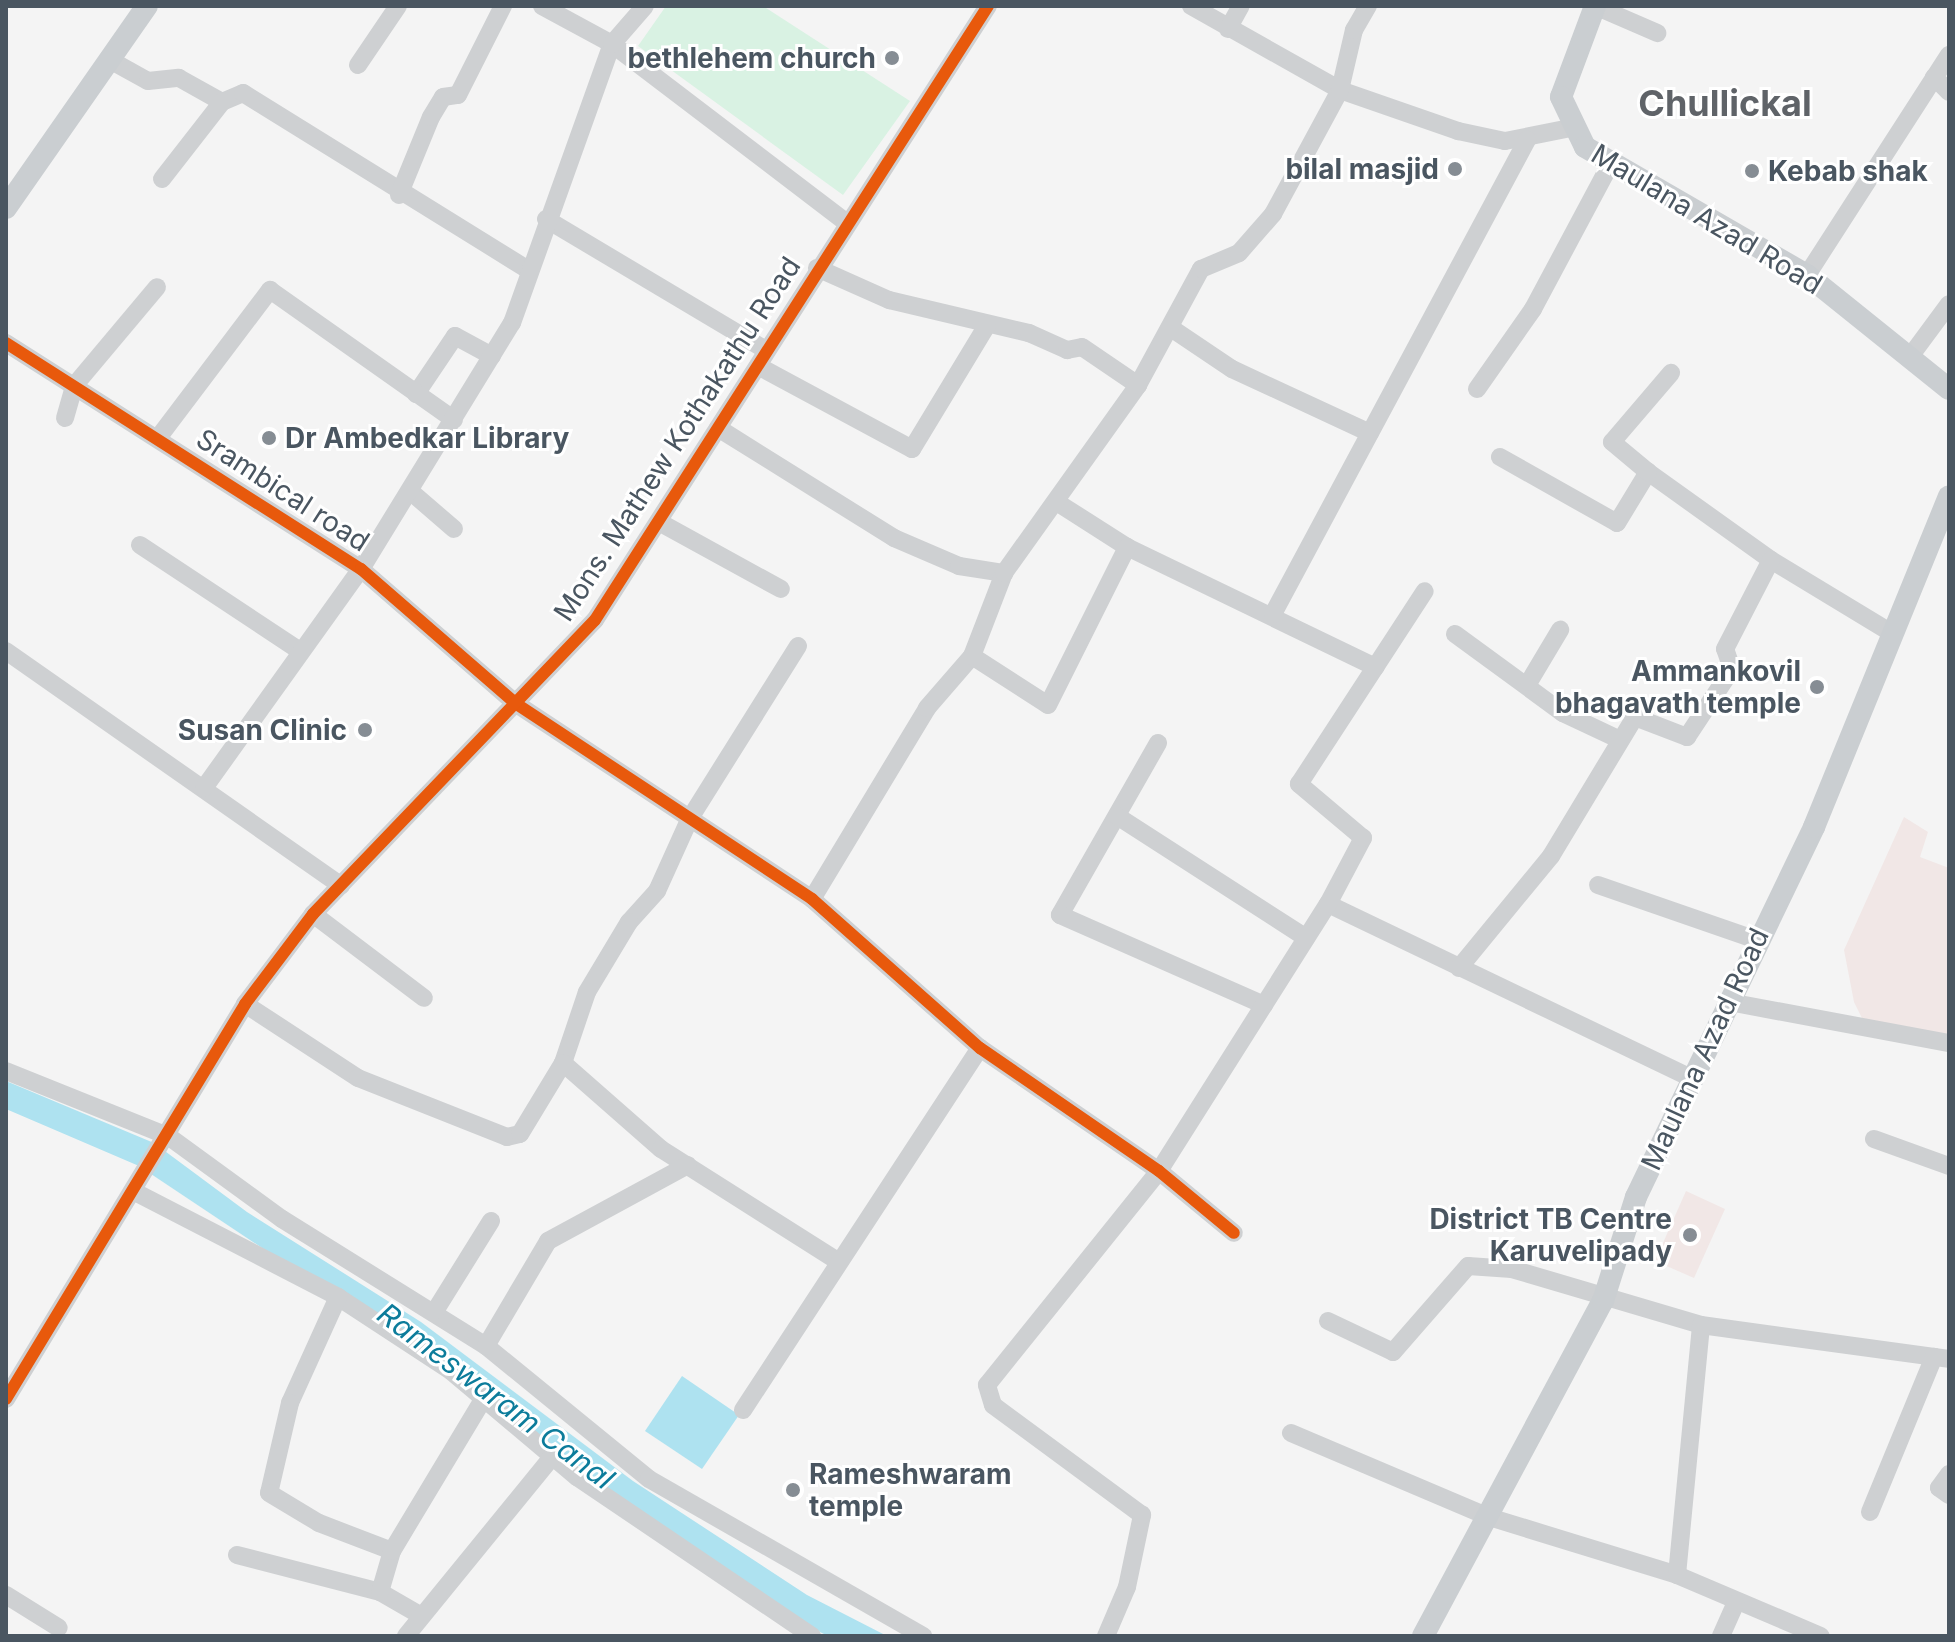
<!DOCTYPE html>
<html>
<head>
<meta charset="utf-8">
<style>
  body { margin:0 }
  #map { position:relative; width:1955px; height:1642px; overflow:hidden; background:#f4f4f4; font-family:Inter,sans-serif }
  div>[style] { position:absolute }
  .medical>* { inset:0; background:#f1e7e6 }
  .green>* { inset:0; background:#d9f2e3 }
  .water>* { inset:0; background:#aee2f0 }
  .minor>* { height:18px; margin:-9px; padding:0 9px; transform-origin:9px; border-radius:9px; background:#ced0d2 }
  .major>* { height:22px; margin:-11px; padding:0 11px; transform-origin:11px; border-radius:11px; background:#caced1 }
  .cycleway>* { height:12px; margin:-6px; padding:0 6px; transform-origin:6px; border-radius:6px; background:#e8590c }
  .dots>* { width:22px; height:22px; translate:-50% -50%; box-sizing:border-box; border:4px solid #fff; border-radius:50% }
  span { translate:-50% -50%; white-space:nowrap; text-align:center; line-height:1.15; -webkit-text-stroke:6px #fff; paint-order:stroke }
  .poi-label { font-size:28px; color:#4a5661; font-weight:700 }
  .right { translate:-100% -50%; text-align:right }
  .left { translate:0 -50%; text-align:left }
  .street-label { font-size:28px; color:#4a5661 }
  .water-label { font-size:30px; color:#0c7c9b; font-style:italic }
  .district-label { font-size:36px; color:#5f6368; font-weight:700 }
  .frame { position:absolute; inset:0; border:8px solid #4a5661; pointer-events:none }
</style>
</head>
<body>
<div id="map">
  <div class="medical">
    <div style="clip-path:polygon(1904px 817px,1928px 832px,1920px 857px,1949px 868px,1949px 1038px,1863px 1020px,1854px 1002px,1844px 950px)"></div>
    <div style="clip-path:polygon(1686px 1191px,1725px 1209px,1694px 1278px,1655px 1261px)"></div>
  </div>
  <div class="green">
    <div style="clip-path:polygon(666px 6px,763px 6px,910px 101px,843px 195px,638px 46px)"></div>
  </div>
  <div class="water">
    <div style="clip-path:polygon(6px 1081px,154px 1143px,247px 1212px,421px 1322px,633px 1481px,807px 1595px,887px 1636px,828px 1636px,794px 1619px,651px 1522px,513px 1415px,139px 1166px,6px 1109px)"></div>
    <div style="clip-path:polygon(682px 1376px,739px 1415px,702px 1469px,645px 1431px)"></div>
  </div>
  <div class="minor">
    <div style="left:542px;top:6px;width:80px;rotate:28.5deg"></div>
    <div style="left:612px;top:44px;width:295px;rotate:37.3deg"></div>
    <div style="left:1191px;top:6px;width:171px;rotate:29.4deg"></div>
    <div style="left:1340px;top:90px;width:125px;rotate:19.2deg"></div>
    <div style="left:1458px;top:131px;width:48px;rotate:12deg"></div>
    <div style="left:1505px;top:141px;width:66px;rotate:-11.3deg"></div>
    <div style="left:1595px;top:6px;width:68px;rotate:23.5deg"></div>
    <div style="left:1228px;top:29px;width:26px;rotate:-61deg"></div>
    <div style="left:110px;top:60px;width:43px;rotate:28.9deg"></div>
    <div style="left:148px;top:81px;width:31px;rotate:-6deg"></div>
    <div style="left:179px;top:78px;width:49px;rotate:29.2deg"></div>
    <div style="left:222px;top:102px;width:23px;rotate:-23deg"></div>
    <div style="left:243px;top:93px;width:336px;rotate:31.8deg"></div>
    <div style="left:358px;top:65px;width:71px;rotate:-55.9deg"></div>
    <div style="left:1934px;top:77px;width:21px;rotate:45deg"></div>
    <div style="left:162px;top:179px;width:98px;rotate:-52.1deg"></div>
    <div style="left:399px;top:195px;width:84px;rotate:-67.7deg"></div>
    <div style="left:431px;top:117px;width:23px;rotate:-59deg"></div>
    <div style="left:443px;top:97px;width:15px;rotate:-8deg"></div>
    <div style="left:458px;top:95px;width:100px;rotate:-63.2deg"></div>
    <div style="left:546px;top:219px;width:257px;rotate:30.8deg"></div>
    <div style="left:817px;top:268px;width:79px;rotate:24deg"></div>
    <div style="left:889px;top:300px;width:144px;rotate:13.3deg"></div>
    <div style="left:1029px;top:333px;width:42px;rotate:24.1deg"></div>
    <div style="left:1067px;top:350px;width:15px;rotate:-11deg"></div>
    <div style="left:1082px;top:347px;width:68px;rotate:34.2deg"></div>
    <div style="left:1807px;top:275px;width:262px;rotate:-57.2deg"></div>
    <div style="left:1171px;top:328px;width:73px;rotate:33.9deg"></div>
    <div style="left:1232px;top:369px;width:152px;rotate:24.9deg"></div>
    <div style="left:6px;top:343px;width:421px;rotate:32.5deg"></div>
    <div style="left:361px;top:569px;width:204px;rotate:41deg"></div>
    <div style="left:515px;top:703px;width:356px;rotate:33.4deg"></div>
    <div style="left:812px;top:899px;width:225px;rotate:41.6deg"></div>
    <div style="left:980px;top:1048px;width:217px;rotate:34.5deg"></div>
    <div style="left:1159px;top:1171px;width:97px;rotate:39.6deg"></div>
    <div style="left:1912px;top:354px;width:62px;rotate:-53.5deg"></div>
    <div style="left:758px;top:366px;width:175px;rotate:28.3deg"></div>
    <div style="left:912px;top:449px;width:145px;rotate:-58.8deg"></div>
    <div style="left:1477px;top:389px;width:98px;rotate:-55deg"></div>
    <div style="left:1533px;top:309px;width:168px;rotate:-61.9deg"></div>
    <div style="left:416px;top:394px;width:70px;rotate:-56.1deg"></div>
    <div style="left:455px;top:336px;width:42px;rotate:28.4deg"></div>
    <div style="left:65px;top:418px;width:33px;rotate:-74deg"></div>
    <div style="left:74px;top:386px;width:129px;rotate:-50deg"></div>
    <div style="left:718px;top:428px;width:208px;rotate:32deg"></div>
    <div style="left:894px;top:538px;width:71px;rotate:23.3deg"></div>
    <div style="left:959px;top:566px;width:46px;rotate:8.8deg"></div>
    <div style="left:158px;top:438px;width:186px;rotate:-52.9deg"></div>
    <div style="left:270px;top:290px;width:225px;rotate:35.2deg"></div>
    <div style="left:1500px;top:457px;width:134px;rotate:29.4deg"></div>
    <div style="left:1617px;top:523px;width:60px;rotate:-58.7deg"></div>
    <div style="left:1648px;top:472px;width:151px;rotate:35.6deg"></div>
    <div style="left:1771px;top:560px;width:139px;rotate:31.2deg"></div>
    <div style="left:1648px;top:472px;width:47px;rotate:-140.2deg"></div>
    <div style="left:1612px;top:442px;width:91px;rotate:-49.5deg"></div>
    <div style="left:410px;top:491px;width:58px;rotate:40.8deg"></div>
    <div style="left:1058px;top:503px;width:82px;rotate:32.5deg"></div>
    <div style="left:1127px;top:547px;width:276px;rotate:25.8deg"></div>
    <div style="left:659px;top:522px;width:139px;rotate:28.8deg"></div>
    <div style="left:140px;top:545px;width:192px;rotate:33.5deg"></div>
    <div style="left:1273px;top:614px;width:538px;rotate:-61.81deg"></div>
    <div style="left:1455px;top:634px;width:134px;rotate:36.2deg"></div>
    <div style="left:1563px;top:713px;width:63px;rotate:25.3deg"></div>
    <div style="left:798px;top:646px;width:203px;rotate:122.1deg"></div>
    <div style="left:690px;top:818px;width:80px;rotate:114.3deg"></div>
    <div style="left:657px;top:891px;width:42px;rotate:132.1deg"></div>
    <div style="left:629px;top:922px;width:82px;rotate:121deg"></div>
    <div style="left:587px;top:992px;width:75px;rotate:108.7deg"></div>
    <div style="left:563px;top:1063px;width:130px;rotate:41.3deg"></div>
    <div style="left:661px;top:1149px;width:207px;rotate:32.4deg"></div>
    <div style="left:6px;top:651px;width:409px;rotate:35deg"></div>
    <div style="left:972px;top:656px;width:90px;rotate:32.8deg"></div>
    <div style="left:1048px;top:705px;width:177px;rotate:-63.4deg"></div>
    <div style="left:1529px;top:682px;width:61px;rotate:-59.2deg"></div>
    <div style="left:1158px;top:743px;width:198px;rotate:119.7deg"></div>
    <div style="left:1060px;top:915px;width:223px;rotate:23.8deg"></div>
    <div style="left:204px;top:788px;width:269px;rotate:-54.4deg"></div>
    <div style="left:361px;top:569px;width:289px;rotate:-58.5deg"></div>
    <div style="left:512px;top:323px;width:296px;rotate:-70.3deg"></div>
    <div style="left:612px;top:44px;width:50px;rotate:-49deg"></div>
    <div style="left:1117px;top:816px;width:225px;rotate:32.8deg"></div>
    <div style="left:1598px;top:885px;width:165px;rotate:19.1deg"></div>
    <div style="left:812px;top:899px;width:223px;rotate:-58.9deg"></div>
    <div style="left:927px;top:708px;width:69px;rotate:-49.1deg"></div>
    <div style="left:972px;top:656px;width:89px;rotate:-68.9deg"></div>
    <div style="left:1004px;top:573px;width:231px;rotate:-54.5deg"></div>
    <div style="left:1138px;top:385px;width:132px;rotate:-61.5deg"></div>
    <div style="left:1201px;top:269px;width:41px;rotate:-22.8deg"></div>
    <div style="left:1239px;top:253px;width:52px;rotate:-48.9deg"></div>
    <div style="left:1273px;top:214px;width:141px;rotate:-61.6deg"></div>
    <div style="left:1340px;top:90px;width:62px;rotate:-76.9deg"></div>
    <div style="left:1354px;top:30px;width:28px;rotate:-60deg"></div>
    <div style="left:1328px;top:904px;width:400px;rotate:25.6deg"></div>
    <div style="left:313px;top:914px;width:139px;rotate:37.1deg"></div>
    <div style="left:1459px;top:968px;width:145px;rotate:-50.6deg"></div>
    <div style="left:1551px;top:856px;width:162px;rotate:-58.9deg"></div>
    <div style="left:1635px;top:717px;width:56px;rotate:21deg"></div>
    <div style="left:1687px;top:737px;width:82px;rotate:-56.5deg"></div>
    <div style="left:1732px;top:669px;width:21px;rotate:-109deg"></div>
    <div style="left:1725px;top:649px;width:100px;rotate:-62.7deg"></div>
    <div style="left:1729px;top:1002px;width:224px;rotate:10.6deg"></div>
    <div style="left:245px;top:1004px;width:135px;rotate:33.2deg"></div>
    <div style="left:358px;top:1078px;width:160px;rotate:21.6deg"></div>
    <div style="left:507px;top:1137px;width:13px;rotate:-13deg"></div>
    <div style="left:520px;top:1134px;width:83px;rotate:-58.8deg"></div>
    <div style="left:6px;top:1071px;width:175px;rotate:21.9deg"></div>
    <div style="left:168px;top:1136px;width:141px;rotate:36.1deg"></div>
    <div style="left:282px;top:1219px;width:240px;rotate:31.9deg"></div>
    <div style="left:486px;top:1346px;width:210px;rotate:39.2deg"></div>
    <div style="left:649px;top:1479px;width:316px;rotate:29.8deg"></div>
    <div style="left:1874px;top:1139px;width:80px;rotate:19.8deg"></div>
    <div style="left:133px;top:1191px;width:231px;rotate:27.3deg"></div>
    <div style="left:338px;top:1297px;width:135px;rotate:33.2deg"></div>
    <div style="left:451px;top:1371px;width:165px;rotate:40.1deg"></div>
    <div style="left:577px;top:1477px;width:284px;rotate:34.1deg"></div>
    <div style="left:338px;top:1297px;width:116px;rotate:114.4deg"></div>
    <div style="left:290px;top:1403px;width:92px;rotate:103.1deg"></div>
    <div style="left:269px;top:1493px;width:58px;rotate:31deg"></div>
    <div style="left:319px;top:1523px;width:78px;rotate:21deg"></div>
    <div style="left:435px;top:1311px;width:106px;rotate:-58.1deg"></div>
    <div style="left:1328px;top:1321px;width:72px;rotate:25.5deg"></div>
    <div style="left:1393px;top:1352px;width:114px;rotate:-48.9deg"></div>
    <div style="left:1468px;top:1266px;width:44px;rotate:3.9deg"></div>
    <div style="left:1512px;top:1269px;width:197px;rotate:16.5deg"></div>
    <div style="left:1701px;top:1325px;width:250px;rotate:7.8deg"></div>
    <div style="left:486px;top:1346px;width:122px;rotate:-59.4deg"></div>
    <div style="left:548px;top:1241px;width:159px;rotate:-28.5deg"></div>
    <div style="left:6px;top:1399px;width:462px;rotate:-58.8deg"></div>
    <div style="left:245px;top:1004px;width:113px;rotate:-52.9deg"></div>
    <div style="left:313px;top:914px;width:407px;rotate:-46.2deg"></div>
    <div style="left:595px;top:620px;width:729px;rotate:-57.38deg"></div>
    <div style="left:743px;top:1410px;width:433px;rotate:-56.8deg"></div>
    <div style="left:1291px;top:1433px;width:215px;rotate:23deg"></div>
    <div style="left:1489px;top:1517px;width:197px;rotate:17.1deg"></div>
    <div style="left:1677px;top:1575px;width:156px;rotate:23deg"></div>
    <div style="left:1949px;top:1474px;width:17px;rotate:126deg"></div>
    <div style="left:1939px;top:1488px;width:12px;rotate:35deg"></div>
    <div style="left:1870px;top:1512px;width:168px;rotate:-67.6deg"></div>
    <div style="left:237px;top:1555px;width:148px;rotate:14.5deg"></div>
    <div style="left:380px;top:1592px;width:46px;rotate:29.9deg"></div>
    <div style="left:1677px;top:1575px;width:251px;rotate:-84.5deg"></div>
    <div style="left:380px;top:1592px;width:43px;rotate:-73.7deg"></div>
    <div style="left:392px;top:1551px;width:179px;rotate:-59deg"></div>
    <div style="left:6px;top:1595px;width:62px;rotate:31.9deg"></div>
    <div style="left:406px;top:1636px;width:232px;rotate:-50.8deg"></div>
    <div style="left:1106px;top:1636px;width:53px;rotate:-66.8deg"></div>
    <div style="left:1127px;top:1587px;width:74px;rotate:-78.2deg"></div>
    <div style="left:1142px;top:1515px;width:185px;rotate:-143.6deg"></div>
    <div style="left:993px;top:1405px;width:21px;rotate:-107deg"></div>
    <div style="left:987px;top:1385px;width:275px;rotate:-51.2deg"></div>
    <div style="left:1159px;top:1171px;width:316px;rotate:-57.7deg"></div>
    <div style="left:1328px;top:904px;width:75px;rotate:-62.1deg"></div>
    <div style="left:1363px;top:838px;width:84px;rotate:-139.8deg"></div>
    <div style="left:1299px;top:784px;width:230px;rotate:-56.9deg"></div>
    <div style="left:1721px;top:1636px;width:35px;rotate:-66deg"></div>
  </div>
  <div class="major">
    <div style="left:1595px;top:6px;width:97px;rotate:110.5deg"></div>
    <div style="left:1561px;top:97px;width:55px;rotate:64.4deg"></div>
    <div style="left:1585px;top:147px;width:256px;rotate:30deg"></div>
    <div style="left:1807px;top:275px;width:182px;rotate:38.8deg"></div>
    <div style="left:6px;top:208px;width:246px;rotate:-55.1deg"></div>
    <div style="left:1423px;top:1636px;width:380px;rotate:-61.8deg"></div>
    <div style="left:1603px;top:1301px;width:109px;rotate:-72.4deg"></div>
    <div style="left:1636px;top:1197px;width:411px;rotate:-64.3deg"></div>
    <div style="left:1814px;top:827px;width:357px;rotate:-67.8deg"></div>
  </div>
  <div class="cycleway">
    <div style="left:6px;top:343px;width:421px;rotate:32.5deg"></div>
    <div style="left:361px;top:569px;width:204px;rotate:41deg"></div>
    <div style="left:515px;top:703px;width:356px;rotate:33.4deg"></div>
    <div style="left:812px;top:899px;width:225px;rotate:41.6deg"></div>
    <div style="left:980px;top:1048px;width:217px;rotate:34.5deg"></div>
    <div style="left:1159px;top:1171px;width:97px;rotate:39.6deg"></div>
    <div style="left:6px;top:1399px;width:462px;rotate:-58.8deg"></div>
    <div style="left:245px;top:1004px;width:113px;rotate:-52.9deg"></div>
    <div style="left:313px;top:914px;width:407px;rotate:-46.2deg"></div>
    <div style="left:595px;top:620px;width:729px;rotate:-57.38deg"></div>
  </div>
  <div class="dots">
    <div style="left:892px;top:58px;background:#868d94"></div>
    <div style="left:1455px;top:169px;background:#868d94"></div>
    <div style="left:1752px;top:171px;background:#868d94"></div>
    <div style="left:269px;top:438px;background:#868d94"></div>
    <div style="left:1817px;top:687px;background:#868d94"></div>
    <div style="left:365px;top:730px;background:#868d94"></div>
    <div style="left:1690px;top:1235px;background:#868d94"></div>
    <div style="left:793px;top:1490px;background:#868d94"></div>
  </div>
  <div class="poi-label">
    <span class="right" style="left:876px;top:58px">bethlehem church</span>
    <span class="right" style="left:1439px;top:169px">bilal masjid</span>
    <span class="left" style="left:1768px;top:171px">Kebab shak</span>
    <span class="left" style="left:285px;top:438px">Dr Ambedkar Library</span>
    <span class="right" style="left:1801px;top:687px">Ammankovil<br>bhagavath temple</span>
    <span class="right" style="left:347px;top:730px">Susan Clinic</span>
    <span class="right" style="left:1672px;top:1235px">District TB Centre<br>Karuvelipady</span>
    <span class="left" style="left:809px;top:1490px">Rameshwaram<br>temple</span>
  </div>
  <div class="street-label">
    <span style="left:1707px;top:219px;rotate:31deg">Maulana Azad Road</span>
    <span style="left:677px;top:439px;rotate:-57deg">Mons. Mathew Kothakathu Road</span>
    <span style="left:283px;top:490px;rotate:33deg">Srambical road</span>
    <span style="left:1705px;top:1049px;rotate:-65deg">Maulana Azad Road</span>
  </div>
  <div class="water-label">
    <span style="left:496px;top:1396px;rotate:37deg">Rameswaram Canal</span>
  </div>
  <div class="district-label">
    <span style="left:1725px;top:104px">Chullickal</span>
  </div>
  <div class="frame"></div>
</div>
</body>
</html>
